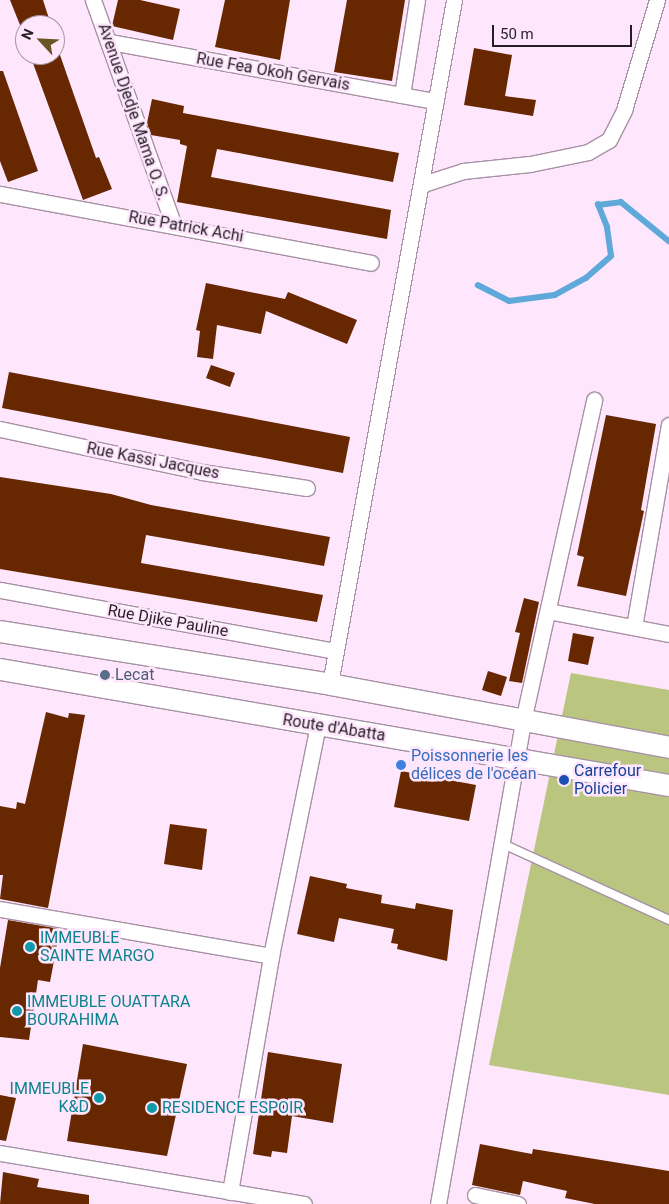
<!DOCTYPE html>
<html>
<head>
<meta charset="utf-8">
<style>
  body { margin:0 }
  #map { position:relative; width:669px; height:1204px; overflow:hidden; background:#fee6fc; font-family:Roboto,sans-serif }
  div>[style] { position:absolute }
  .green>* { inset:0; background:#bac580 }
  .stream>* { height:5.5px; margin:-2.75px; padding:0 2.75px; transform-origin:2.75px; border-radius:2.75px; background:#5fa9da }
  .building>* { inset:0; background:#672701 }
  .roads { filter:drop-shadow(1px 0 #a791a5) drop-shadow(-1px 0 #a791a5) drop-shadow(0 1px #a791a5) drop-shadow(0 -1px #a791a5) }
  .lane>* { height:8px; margin:-4px; padding:0 4px; transform-origin:4px; border-radius:4px; background:#fff }
  .street>* { height:15px; margin:-7.5px; padding:0 7.5px; transform-origin:7.5px; border-radius:7.5px; background:#fff }
  .secondary>* { height:21px; margin:-10.5px; padding:0 10.5px; transform-origin:10.5px; border-radius:10.5px; background:#fff }
  .dots>* { width:14px; height:14px; translate:-50% -50%; box-sizing:border-box; border:2px solid #fee6fc; border-radius:50% }
  span { translate:-50% -50%; white-space:nowrap; text-align:center; line-height:1.15; -webkit-text-stroke:5px #fee6fc; paint-order:stroke }
  .street-label { font-size:16px; color:#261e25 }
  .service-label { font-size:16px; color:#4e5e75 }
  .left { translate:0 -50%; text-align:left }
  .shop-label { font-size:16px; color:#366cbe }
  .transit-label { font-size:16px; color:#164399 }
  .culture-label { font-size:16px; color:#0d838f }
  .right { translate:-100% -50%; text-align:right }
  .north { position:absolute; left:15px; top:15px; width:50px; height:50px; box-sizing:border-box; background:#fee6fc; border:1px solid #a896a6; border-radius:50%; rotate:295deg; font-size:14px; font-weight:700; line-height:20px; text-align:center; color:#261e25 }
  .north::after { content:''; display:block; margin:auto; width:18px; height:22px; background:#6b5524; clip-path:polygon(50% 0,100% 100%,50% 72%,0 100%) }
  .scale { position:absolute; left:492px; top:25px; width:140px; height:22px; box-sizing:border-box; border:2px solid #261e25; border-top:0; padding-left:6px; font-size:15px; line-height:18px; white-space:nowrap; color:#261e25; -webkit-text-stroke:4px #fee6fc; paint-order:stroke }
</style>
</head>
<body>
<div id="map">
  <div class="green">
    <div style="clip-path:polygon(571px 673px,669px 690px,669px 1095px,489px 1065px)"></div>
  </div>
  <div class="stream">
    <div style="left:478px;top:285px;width:35px;rotate:27deg"></div>
    <div style="left:509px;top:301px;width:46px;rotate:-7.4deg"></div>
    <div style="left:555px;top:295px;width:35px;rotate:-29deg"></div>
    <div style="left:586px;top:278px;width:33px;rotate:-41deg"></div>
    <div style="left:611px;top:256px;width:29px;rotate:-98deg"></div>
    <div style="left:607px;top:227px;width:24px;rotate:-112deg"></div>
    <div style="left:598px;top:205px;width:23px;rotate:-7deg"></div>
    <div style="left:621px;top:202px;width:62px;rotate:39.1deg"></div>
  </div>
  <div class="building">
    <div style="clip-path:polygon(10px 0,43px 0,51px 25px,20px 25px)"></div>
    <div style="clip-path:polygon(118px 0,140px 0,180px 9px,173px 40px,112px 26px)"></div>
    <div style="clip-path:polygon(225px 0,290px 0,280px 60px,215px 47px)"></div>
    <div style="clip-path:polygon(347px 0,405px 0,392px 81px,334px 72px)"></div>
    <div style="clip-path:polygon(474px 48px,512px 55px,505px 96px,536px 100px,533px 116px,464px 105px)"></div>
    <div style="clip-path:polygon(30px 55px,60px 55px,96px 158px,99px 157px,112px 189px,83px 200px)"></div>
    <div style="clip-path:polygon(0 71px,3px 71px,38px 171px,8px 182px,0 161px)"></div>
    <div style="clip-path:polygon(152px 99px,184px 106px,183px 113px,399px 153px,393px 182px,217px 149px,211px 177px,391px 210px,387px 239px,177px 202px,187px 146px,180px 144px,180px 140px,151px 135px,147px 123px)"></div>
    <div style="clip-path:polygon(206px 283px,285px 299px,288px 292px,357px 320px,347px 344px,266px 311px,261px 334px,217px 325px,213px 359px,197px 357px,200px 331px,196px 330px)"></div>
    <div style="clip-path:polygon(211px 365px,235px 373px,230px 387px,206px 378px)"></div>
    <div style="clip-path:polygon(9px 372px,350px 437px,343px 473px,2px 408px)"></div>
    <div style="clip-path:polygon(606px 415px,656px 424px,641px 510px,644px 511px,626px 596px,577px 586px,584px 557px,577px 555px)"></div>
    <div style="clip-path:polygon(0 477px,111px 494px,151px 505px,330px 537px,324px 566px,146px 535px,141px 563px,323px 595px,317px 622px,0 569px)"></div>
    <div style="clip-path:polygon(524px 598px,539px 602px,522px 683px,509px 681px,520px 633px,515px 632px)"></div>
    <div style="clip-path:polygon(573px 633px,594px 637px,588px 665px,568px 661px)"></div>
    <div style="clip-path:polygon(488px 671px,507px 677px,501px 696px,482px 690px)"></div>
    <div style="clip-path:polygon(46px 712px,68px 718px,69px 713px,85px 715px,48px 908px,0 899px,3px 875px,0 875px,0 806px,16px 809px,17px 802px,25px 804px)"></div>
    <div style="clip-path:polygon(401px 771px,476px 785px,469px 821px,394px 807px)"></div>
    <div style="clip-path:polygon(170px 824px,207px 829px,202px 870px,164px 864px)"></div>
    <div style="clip-path:polygon(310px 876px,347px 884px,346px 888px,382px 895px,381px 903px,415px 909px,416px 903px,453px 910px,447px 961px,397px 949px,398px 944px,391px 943px,394px 929px,339px 918px,334px 942px,297px 934px)"></div>
    <div style="clip-path:polygon(8px 920px,60px 929px,50px 982px,38px 980px,29px 1040px,0 1037px,0 968px)"></div>
    <div style="clip-path:polygon(83px 1044px,187px 1064px,167px 1156px,67px 1141px)"></div>
    <div style="clip-path:polygon(268px 1052px,342px 1064px,333px 1123px,292px 1116px,287px 1153px,272px 1151px,271px 1157px,253px 1154px)"></div>
    <div style="clip-path:polygon(0 1095px,16px 1098px,6px 1141px,0 1140px)"></div>
    <div style="clip-path:polygon(480px 1144px,532px 1154px,533px 1149px,669px 1171px,669px 1204px,595px 1204px,565px 1198px,567px 1191px,523px 1181px,520px 1195px,472px 1185px)"></div>
    <div style="clip-path:polygon(3px 1172px,39px 1179px,37px 1187px,89px 1195px,89px 1204px,0 1204px)"></div>
  </div>
  <div class="roads">
    <div class="lane">
      <div style="left:501px;top:843px;width:185px;rotate:24.6deg"></div>
    </div>
    <div class="street">
      <div style="left:93px;top:0;width:238px;rotate:70.3deg"></div>
      <div style="left:110px;top:42px;width:331px;rotate:10.3deg"></div>
      <div style="left:402px;top:95px;width:96px;rotate:-81deg"></div>
      <div style="left:423px;top:184px;width:42px;rotate:-18deg"></div>
      <div style="left:463px;top:171px;width:67px;rotate:-6deg"></div>
      <div style="left:530px;top:164px;width:59px;rotate:-11.7deg"></div>
      <div style="left:588px;top:152px;width:24px;rotate:-30deg"></div>
      <div style="left:609px;top:140px;width:34px;rotate:-63deg"></div>
      <div style="left:624px;top:110px;width:115px;rotate:-73.3deg"></div>
      <div style="left:0;top:194px;width:377px;rotate:10.5deg"></div>
      <div style="left:0;top:429px;width:207px;rotate:12deg"></div>
      <div style="left:202px;top:472px;width:106px;rotate:8.7deg"></div>
      <div style="left:0;top:590px;width:341px;rotate:10.3deg"></div>
      <div style="left:548px;top:611px;width:123px;rotate:10.8deg"></div>
      <div style="left:634px;top:627px;width:205px;rotate:-80.2deg"></div>
      <div style="left:330px;top:684px;width:695px;rotate:-79.72deg"></div>
      <div style="left:0;top:909px;width:275px;rotate:9.8deg"></div>
      <div style="left:0;top:1153px;width:308px;rotate:9.5deg"></div>
      <div style="left:230px;top:1192px;width:240px;rotate:-80.1deg"></div>
      <div style="left:271px;top:956px;width:235px;rotate:-78.5deg"></div>
      <div style="left:475px;top:1195px;width:44px;rotate:11.8deg"></div>
      <div style="left:438px;top:1204px;width:490px;rotate:-80deg"></div>
      <div style="left:523px;top:721px;width:329px;rotate:-77.5deg"></div>
    </div>
    <div class="secondary">
      <div style="left:0;top:631px;width:334px;rotate:9.1deg"></div>
      <div style="left:330px;top:684px;width:345px;rotate:10.5deg"></div>
      <div style="left:0;top:669px;width:679px;rotate:9.84deg"></div>
    </div>
  </div>
  <div class="dots">
    <div style="left:105px;top:675px;background:#5c6f8a"></div>
    <div style="left:401px;top:765px;background:#3f7fe0"></div>
    <div style="left:564px;top:780px;background:#1a4fb4"></div>
    <div style="left:30px;top:947px;background:#0f9aa8"></div>
    <div style="left:17px;top:1011px;background:#0f9aa8"></div>
    <div style="left:99px;top:1098px;background:#0f9aa8"></div>
    <div style="left:152px;top:1108px;background:#0f9aa8"></div>
  </div>
  <div class="street-label">
    <span style="left:273px;top:72px;rotate:10deg">Rue Fea Okoh Gervais</span>
    <span style="left:133px;top:112px;rotate:71deg">Avenue Djedje Mama O. S.</span>
    <span style="left:186px;top:227px;rotate:10deg">Rue Patrick Achi</span>
    <span style="left:153px;top:461px;rotate:11deg">Rue Kassi Jacques</span>
    <span style="left:168px;top:621px;rotate:10deg">Rue Djike Pauline</span>
    <span style="left:334px;top:728px;rotate:9deg">Route d'Abatta</span>
  </div>
  <div class="service-label">
    <span class="left" style="left:115px;top:675px">Lecat</span>
  </div>
  <div class="shop-label">
    <span class="left" style="left:411px;top:765px">Poissonnerie les<br>délices de l'océan</span>
  </div>
  <div class="transit-label">
    <span class="left" style="left:574px;top:780px">Carrefour<br>Policier</span>
  </div>
  <div class="culture-label">
    <span class="left" style="left:40px;top:947px">IMMEUBLE<br>SAINTE MARGO</span>
    <span class="left" style="left:27px;top:1011px">IMMEUBLE OUATTARA<br>BOURAHIMA</span>
    <span class="right" style="left:89px;top:1098px">IMMEUBLE<br>K&amp;D</span>
    <span class="left" style="left:162px;top:1108px">RESIDENCE ESPOIR</span>
  </div>
  <div class="north">N</div>
  <div class="scale">50 m</div>
</div>
</body>
</html>
